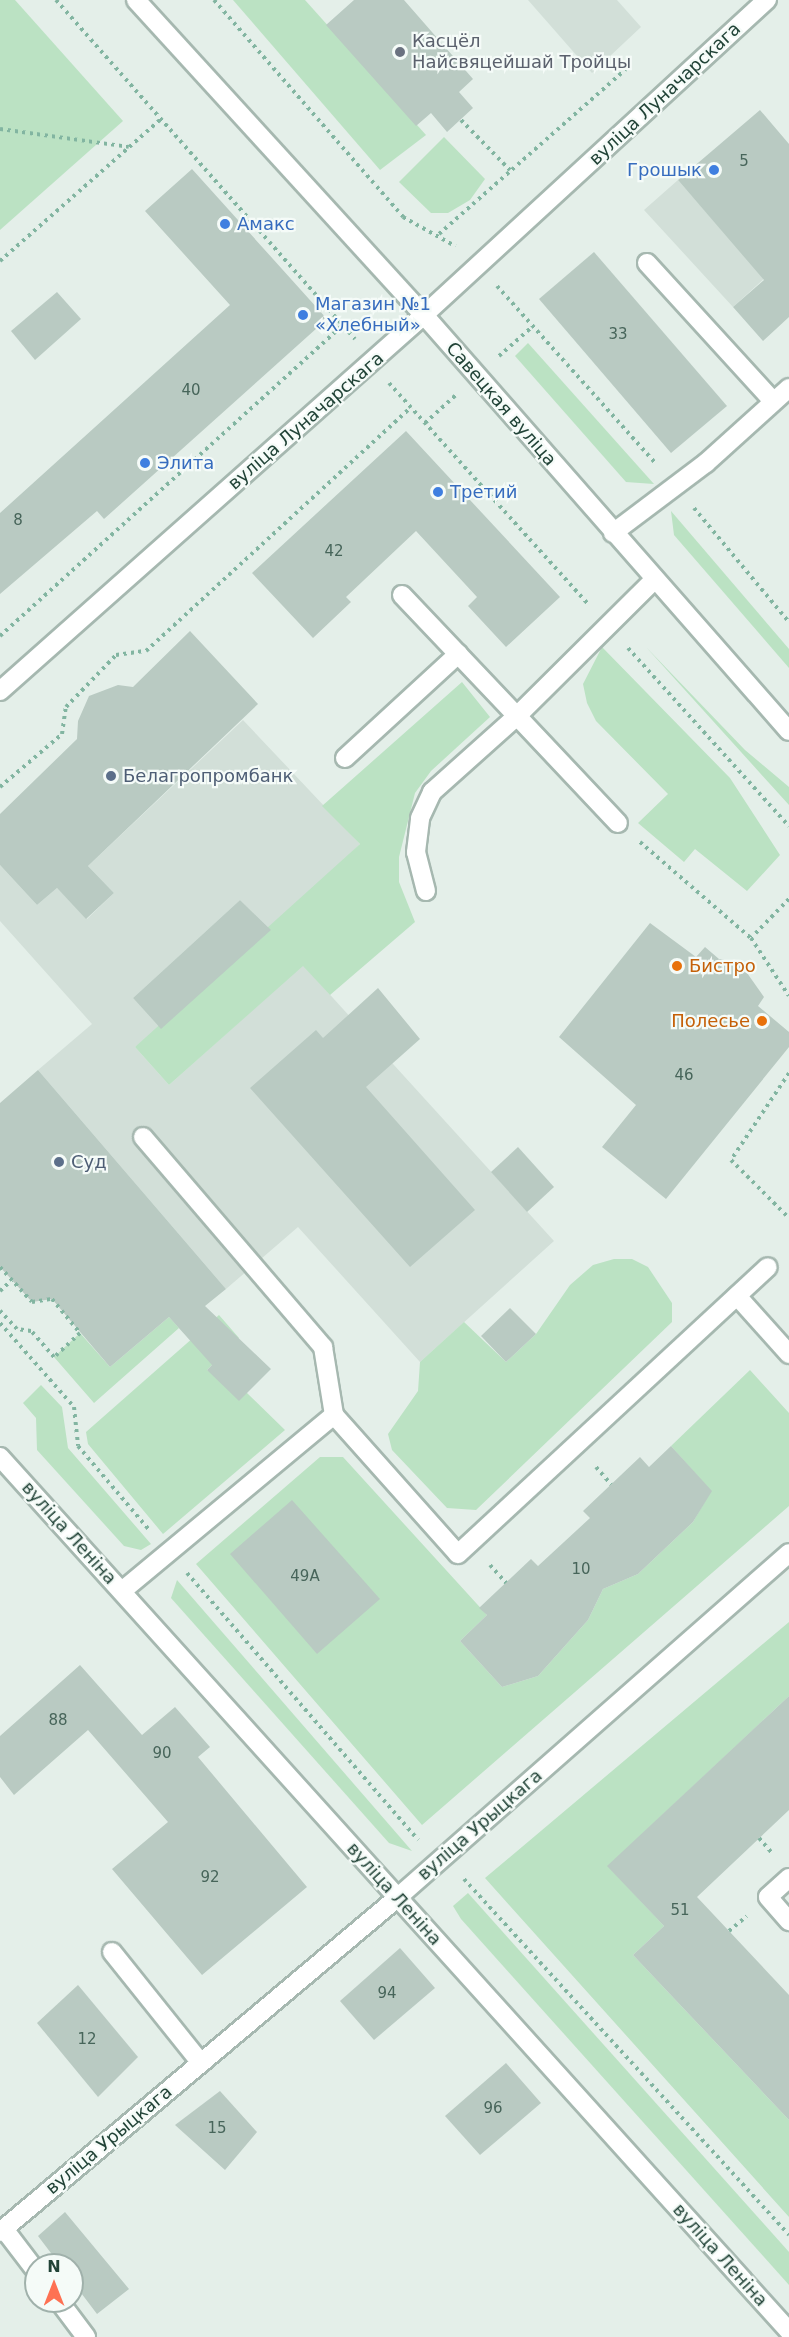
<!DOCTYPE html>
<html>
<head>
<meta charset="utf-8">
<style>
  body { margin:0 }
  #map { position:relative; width:789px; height:2337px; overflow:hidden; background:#e4efe9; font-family:"DejaVu Sans",sans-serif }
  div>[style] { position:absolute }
  .built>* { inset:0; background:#d2dfd8 }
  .green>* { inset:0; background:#bbe2c3 }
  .building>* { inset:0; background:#b9cac2 }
  .path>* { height:4px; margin-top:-2px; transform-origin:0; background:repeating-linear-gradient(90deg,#82b5a1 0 3px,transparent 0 7.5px) }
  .roads { filter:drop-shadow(2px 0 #a6b8b0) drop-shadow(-2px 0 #a6b8b0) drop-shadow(0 2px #a6b8b0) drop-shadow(0 -2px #a6b8b0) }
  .lane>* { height:18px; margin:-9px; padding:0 9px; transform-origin:9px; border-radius:9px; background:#fff }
  .street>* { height:18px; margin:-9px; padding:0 9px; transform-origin:9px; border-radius:9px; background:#fff }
  .secondary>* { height:18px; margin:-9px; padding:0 9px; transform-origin:9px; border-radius:9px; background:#fff }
  .dots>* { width:16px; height:16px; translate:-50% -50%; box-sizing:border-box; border:3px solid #f5fbf8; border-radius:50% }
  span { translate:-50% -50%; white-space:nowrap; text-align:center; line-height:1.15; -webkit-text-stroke:4.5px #f5fbf8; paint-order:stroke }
  .number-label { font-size:15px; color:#47655a }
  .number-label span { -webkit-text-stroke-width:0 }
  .worship-label { font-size:18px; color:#5b616d }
  .left { translate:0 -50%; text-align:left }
  .street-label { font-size:18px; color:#214337 }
  .shop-label { font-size:18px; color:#366cbe }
  .right { translate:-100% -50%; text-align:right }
  .service-label { font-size:18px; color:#4e5e75 }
  .food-label { font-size:18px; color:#c56008 }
  .north { position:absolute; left:24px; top:2253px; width:60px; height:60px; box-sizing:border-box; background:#f5fbf8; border:2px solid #a0b1ab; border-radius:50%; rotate:0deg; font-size:16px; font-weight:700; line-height:24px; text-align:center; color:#214337 }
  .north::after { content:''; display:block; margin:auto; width:21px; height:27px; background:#fe7153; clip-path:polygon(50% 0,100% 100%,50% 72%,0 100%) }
</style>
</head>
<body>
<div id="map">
  <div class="built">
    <div style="clip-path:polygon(528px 0,617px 0,641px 27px,592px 73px)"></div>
    <div style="clip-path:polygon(678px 180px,726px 235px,789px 256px,733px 307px,644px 210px)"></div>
    <div style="clip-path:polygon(243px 720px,360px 844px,271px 930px,240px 900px,133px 998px,161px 1029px,135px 1047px,169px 1085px,303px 965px,554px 1241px,420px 1362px,298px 1227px,226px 1289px,38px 1070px,92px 1024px,0 921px,0 865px,37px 905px,57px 888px,87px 919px,114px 893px,88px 866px)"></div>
  </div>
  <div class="green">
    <div style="clip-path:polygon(0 0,15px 0,123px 121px,0 230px)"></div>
    <div style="clip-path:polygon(233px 0,305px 0,426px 135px,380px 170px)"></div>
    <div style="clip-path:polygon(444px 137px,485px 179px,470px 200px,448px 213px,431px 213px,399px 182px)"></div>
    <div style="clip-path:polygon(528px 343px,654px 484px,626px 482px,515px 356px)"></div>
    <div style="clip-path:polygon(671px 511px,789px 649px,789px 668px,674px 535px)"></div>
    <div style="clip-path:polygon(602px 647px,730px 778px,780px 855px,747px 891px,695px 849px,684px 862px,638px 823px,668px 794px,596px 721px,587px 703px,583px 684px)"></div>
    <div style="clip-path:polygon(646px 647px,745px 750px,789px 787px,789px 805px)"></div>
    <div style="clip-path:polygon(462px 682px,490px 717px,431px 771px,415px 793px,399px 857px,399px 882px,415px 922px,330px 995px,303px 966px,169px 1085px,135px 1047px,360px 844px,322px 806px)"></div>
    <div style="clip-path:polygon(614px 1259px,632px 1259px,648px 1267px,672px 1303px,672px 1322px,476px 1510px,447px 1508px,392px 1450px,388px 1434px,418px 1391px,420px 1362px,464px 1322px,506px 1362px,536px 1334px,570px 1285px,593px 1265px)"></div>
    <div style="clip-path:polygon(219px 1315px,239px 1338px,207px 1370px,247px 1393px,285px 1430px,163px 1534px,88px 1444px,86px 1432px)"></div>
    <div style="clip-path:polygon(169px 1317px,179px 1328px,94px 1403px,54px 1357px,80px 1333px,110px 1367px)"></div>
    <div style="clip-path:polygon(750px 1370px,789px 1413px,789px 1506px,422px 1825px,196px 1564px,320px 1457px,343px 1457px,487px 1615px,460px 1641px,502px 1687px,538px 1676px,588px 1620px,603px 1589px,638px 1574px,693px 1522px,711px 1491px,671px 1446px)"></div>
    <div style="clip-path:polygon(41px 1385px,62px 1407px,68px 1448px,151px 1544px,141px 1550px,124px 1546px,37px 1450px,36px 1418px,23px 1403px)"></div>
    <div style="clip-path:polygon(177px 1580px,412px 1851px,389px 1843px,171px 1598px)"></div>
    <div style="clip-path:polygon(789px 1622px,789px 1696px,608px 1866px,664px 1926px,633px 1955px,789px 2120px,789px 2217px,485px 1878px)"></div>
    <div style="clip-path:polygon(468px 1893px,789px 2252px,789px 2285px,461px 1919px,453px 1906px)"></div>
  </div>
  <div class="building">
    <div style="clip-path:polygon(354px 0,404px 0,473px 79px,459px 92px,473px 108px,447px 132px,431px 113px,416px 126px,326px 25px)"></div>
    <div style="clip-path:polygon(760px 110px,789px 144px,789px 317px,763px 341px,733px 307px,764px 280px,678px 180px)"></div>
    <div style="clip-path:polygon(192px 169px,327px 319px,104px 519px,97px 511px,0 594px,0 513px,230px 305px,145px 211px)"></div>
    <div style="clip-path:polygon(594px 252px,727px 406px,671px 453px,539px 299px)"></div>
    <div style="clip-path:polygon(57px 292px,81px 319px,35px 360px,11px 331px)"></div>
    <div style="clip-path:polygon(406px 431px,560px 597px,506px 647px,468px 606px,477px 597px,416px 531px,346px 597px,351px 602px,313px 638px,252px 573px)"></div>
    <div style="clip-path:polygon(190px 631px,258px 704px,88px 866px,114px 893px,86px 919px,57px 888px,37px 905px,0 865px,0 814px,77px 739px,78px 721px,89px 696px,118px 685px,133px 687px)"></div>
    <div style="clip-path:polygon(240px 900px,271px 930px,161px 1029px,133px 998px)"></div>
    <div style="clip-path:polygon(650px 923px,696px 957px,705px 947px,719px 959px,740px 963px,764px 997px,758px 1006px,789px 1032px,789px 1047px,666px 1199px,602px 1147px,636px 1105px,559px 1037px)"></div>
    <div style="clip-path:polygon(378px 988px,420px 1039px,366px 1087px,475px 1210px,410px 1267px,250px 1088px,316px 1030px,323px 1038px)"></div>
    <div style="clip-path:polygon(38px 1070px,226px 1289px,205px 1306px,271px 1369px,239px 1401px,207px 1370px,212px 1365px,169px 1317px,110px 1367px,52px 1299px,32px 1302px,0 1267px,0 1103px)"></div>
    <div style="clip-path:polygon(518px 1147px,554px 1187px,527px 1212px,491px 1172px)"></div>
    <div style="clip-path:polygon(510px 1308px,536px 1334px,506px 1362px,481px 1336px)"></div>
    <div style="clip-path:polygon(671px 1446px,712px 1491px,693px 1522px,638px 1574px,603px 1589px,588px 1620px,538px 1676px,502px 1687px,460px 1641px,487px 1615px,479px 1608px,531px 1559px,538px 1566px,590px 1518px,583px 1511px,640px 1457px,649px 1467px)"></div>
    <div style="clip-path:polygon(292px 1500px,380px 1599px,317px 1654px,230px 1554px)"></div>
    <div style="clip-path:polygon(80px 1665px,142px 1735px,175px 1707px,210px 1747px,198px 1757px,307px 1887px,202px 1975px,112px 1869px,168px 1822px,88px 1730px,14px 1795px,0 1777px,0 1736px)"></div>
    <div style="clip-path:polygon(789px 1696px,789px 1810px,697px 1897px,789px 1995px,789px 2120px,633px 1955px,664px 1926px,607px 1866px)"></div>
    <div style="clip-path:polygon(400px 1948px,435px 1988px,374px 2040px,340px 2001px)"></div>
    <div style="clip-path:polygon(78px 1985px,138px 2057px,98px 2097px,37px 2023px)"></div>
    <div style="clip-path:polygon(506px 2063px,541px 2103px,480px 2155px,445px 2116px)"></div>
    <div style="clip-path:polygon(220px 2091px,257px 2132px,225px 2170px,175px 2125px)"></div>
    <div style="clip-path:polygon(65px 2212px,129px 2289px,97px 2314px,72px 2281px,72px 2265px,60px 2265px,38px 2236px)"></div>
  </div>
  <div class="path">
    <div style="left:56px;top:0;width:452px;rotate:48.6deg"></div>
    <div style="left:214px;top:0;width:288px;rotate:48.9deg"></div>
    <div style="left:403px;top:217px;width:60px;rotate:29.1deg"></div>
    <div style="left:461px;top:120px;width:70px;rotate:45.6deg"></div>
    <div style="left:0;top:129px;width:130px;rotate:7.9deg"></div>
    <div style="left:439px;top:234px;width:249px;rotate:-41.4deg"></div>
    <div style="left:0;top:261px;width:215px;rotate:-41.4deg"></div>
    <div style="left:497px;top:286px;width:239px;rotate:48.2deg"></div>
    <div style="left:499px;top:356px;width:45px;rotate:-41.4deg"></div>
    <div style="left:389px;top:383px;width:299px;rotate:48deg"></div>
    <div style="left:425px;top:423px;width:42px;rotate:-42.1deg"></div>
    <div style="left:694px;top:508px;width:148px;rotate:50.2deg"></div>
    <div style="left:0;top:636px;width:464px;rotate:-42.2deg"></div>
    <div style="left:628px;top:648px;width:240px;rotate:47.9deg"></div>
    <div style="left:0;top:787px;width:82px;rotate:-40.5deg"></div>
    <div style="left:62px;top:734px;width:27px;rotate:-82deg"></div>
    <div style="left:66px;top:707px;width:72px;rotate:-46.1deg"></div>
    <div style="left:116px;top:655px;width:30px;rotate:-8deg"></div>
    <div style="left:146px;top:651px;width:360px;rotate:-42.6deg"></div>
    <div style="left:640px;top:842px;width:147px;rotate:40.9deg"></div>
    <div style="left:789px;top:899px;width:54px;rotate:134.3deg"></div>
    <div style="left:751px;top:938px;width:69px;rotate:56.8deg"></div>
    <div style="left:789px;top:1073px;width:105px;rotate:123.7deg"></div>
    <div style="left:731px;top:1160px;width:82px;rotate:45deg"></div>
    <div style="left:0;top:1267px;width:47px;rotate:47.6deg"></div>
    <div style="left:32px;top:1302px;width:20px;rotate:-9deg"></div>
    <div style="left:52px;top:1299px;width:44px;rotate:50.5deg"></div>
    <div style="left:80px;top:1333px;width:35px;rotate:137deg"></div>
    <div style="left:54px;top:1357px;width:35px;rotate:-131deg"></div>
    <div style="left:31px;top:1331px;width:14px;rotate:-172deg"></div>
    <div style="left:17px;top:1329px;width:25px;rotate:-133deg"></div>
    <div style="left:0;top:1291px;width:16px;rotate:-43deg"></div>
    <div style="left:0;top:1323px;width:112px;rotate:48.6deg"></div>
    <div style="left:74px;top:1407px;width:39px;rotate:84deg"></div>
    <div style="left:78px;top:1446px;width:111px;rotate:49.7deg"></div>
    <div style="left:596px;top:1467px;width:23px;rotate:49deg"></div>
    <div style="left:490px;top:1565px;width:24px;rotate:48deg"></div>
    <div style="left:187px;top:1573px;width:353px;rotate:49.1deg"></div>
    <div style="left:759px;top:1838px;width:20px;rotate:49deg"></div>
    <div style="left:464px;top:1879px;width:482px;rotate:47.6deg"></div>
    <div style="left:729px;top:1931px;width:23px;rotate:-40deg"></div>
  </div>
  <div class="roads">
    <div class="lane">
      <div style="left:647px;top:263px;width:187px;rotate:47.6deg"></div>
      <div style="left:613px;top:533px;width:116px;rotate:-37deg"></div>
      <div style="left:706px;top:463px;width:112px;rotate:-42.1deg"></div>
      <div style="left:402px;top:595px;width:167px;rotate:46.5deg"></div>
      <div style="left:517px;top:716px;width:193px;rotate:-44.8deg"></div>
      <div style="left:345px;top:758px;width:154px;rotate:-42.6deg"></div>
      <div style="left:426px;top:891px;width:40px;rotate:-104.4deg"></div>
      <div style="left:416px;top:852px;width:34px;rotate:-83deg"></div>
      <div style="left:420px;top:818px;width:29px;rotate:-65deg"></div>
      <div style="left:432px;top:792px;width:114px;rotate:-41.8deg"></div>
      <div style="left:517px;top:716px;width:147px;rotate:46.7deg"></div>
      <div style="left:143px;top:1137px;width:277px;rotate:49.4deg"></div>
      <div style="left:323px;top:1347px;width:69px;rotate:80.8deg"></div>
      <div style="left:737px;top:1296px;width:78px;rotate:48.1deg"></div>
      <div style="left:122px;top:1591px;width:276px;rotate:-39.7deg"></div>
      <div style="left:334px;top:1415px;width:186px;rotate:48.3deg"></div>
      <div style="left:458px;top:1554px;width:422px;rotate:-42.8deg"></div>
      <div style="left:789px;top:1878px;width:28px;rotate:138deg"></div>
      <div style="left:768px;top:1897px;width:32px;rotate:49deg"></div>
      <div style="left:112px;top:1952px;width:142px;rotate:51.3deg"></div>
      <div style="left:4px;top:2229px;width:53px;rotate:52.7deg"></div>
      <div style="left:59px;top:2301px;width:45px;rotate:53.1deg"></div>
    </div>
    <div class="street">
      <div style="left:424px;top:315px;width:466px;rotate:-42.6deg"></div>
      <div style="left:0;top:2232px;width:519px;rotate:-40.07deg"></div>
      <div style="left:397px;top:1898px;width:522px;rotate:-41.35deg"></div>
    </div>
    <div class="secondary">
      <div style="left:136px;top:0;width:427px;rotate:47.6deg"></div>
      <div style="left:424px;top:315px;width:553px;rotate:48.74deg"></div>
      <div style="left:0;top:691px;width:567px;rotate:-41.57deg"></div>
      <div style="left:0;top:1457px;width:1177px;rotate:47.93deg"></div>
    </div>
  </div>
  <div class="dots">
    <div style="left:400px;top:52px;background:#6b7280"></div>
    <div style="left:714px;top:170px;background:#3f7fe0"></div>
    <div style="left:225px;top:224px;background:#3f7fe0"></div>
    <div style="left:303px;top:315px;background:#3f7fe0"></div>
    <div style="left:145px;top:463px;background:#3f7fe0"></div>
    <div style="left:438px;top:492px;background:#3f7fe0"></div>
    <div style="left:111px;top:776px;background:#5c6f8a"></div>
    <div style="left:677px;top:966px;background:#e8710a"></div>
    <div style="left:762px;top:1021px;background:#e8710a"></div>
    <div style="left:59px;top:1162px;background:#5c6f8a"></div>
  </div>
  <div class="number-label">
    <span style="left:744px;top:162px">5</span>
    <span style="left:618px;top:335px">33</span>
    <span style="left:191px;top:391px">40</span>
    <span style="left:18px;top:521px">8</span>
    <span style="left:334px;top:552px">42</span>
    <span style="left:684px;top:1076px">46</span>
    <span style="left:581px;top:1570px">10</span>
    <span style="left:305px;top:1577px">49А</span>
    <span style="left:58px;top:1721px">88</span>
    <span style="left:162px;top:1754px">90</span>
    <span style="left:210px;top:1878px">92</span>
    <span style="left:680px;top:1911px">51</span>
    <span style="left:387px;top:1994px">94</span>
    <span style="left:87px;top:2040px">12</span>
    <span style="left:493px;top:2109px">96</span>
    <span style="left:217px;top:2129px">15</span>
  </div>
  <div class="worship-label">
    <span class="left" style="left:412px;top:52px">Касцёл<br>Найсвяцейшай Тройцы</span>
  </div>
  <div class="street-label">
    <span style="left:665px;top:94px;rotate:-43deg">вуліца Луначарскага</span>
    <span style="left:501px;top:404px;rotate:49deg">Савецкая вуліца</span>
    <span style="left:306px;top:421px;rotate:-41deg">вуліца Луначарскага</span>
    <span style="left:69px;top:1533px;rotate:48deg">вуліца Леніна</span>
    <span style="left:480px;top:1825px;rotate:-41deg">вуліца Урыцкага</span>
    <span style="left:394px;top:1894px;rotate:48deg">вуліца Леніна</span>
    <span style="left:109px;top:2140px;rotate:-40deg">вуліца Урыцкага</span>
    <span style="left:720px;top:2255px;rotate:48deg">вуліца Леніна</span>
  </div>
  <div class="shop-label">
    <span class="right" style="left:702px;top:170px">Грошык</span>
    <span class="left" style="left:237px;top:224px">Амакс</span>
    <span class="left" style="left:315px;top:315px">Магазин №1<br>«Хлебный»</span>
    <span class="left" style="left:157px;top:463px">Элита</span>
    <span class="left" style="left:450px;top:492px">Третий</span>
  </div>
  <div class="service-label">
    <span class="left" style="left:123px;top:776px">Белагропромбанк</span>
    <span class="left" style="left:71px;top:1162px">Суд</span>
  </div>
  <div class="food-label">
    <span class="left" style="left:689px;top:966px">Бистро</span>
    <span class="right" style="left:750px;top:1021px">Полесье</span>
  </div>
  <div class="north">N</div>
</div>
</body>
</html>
